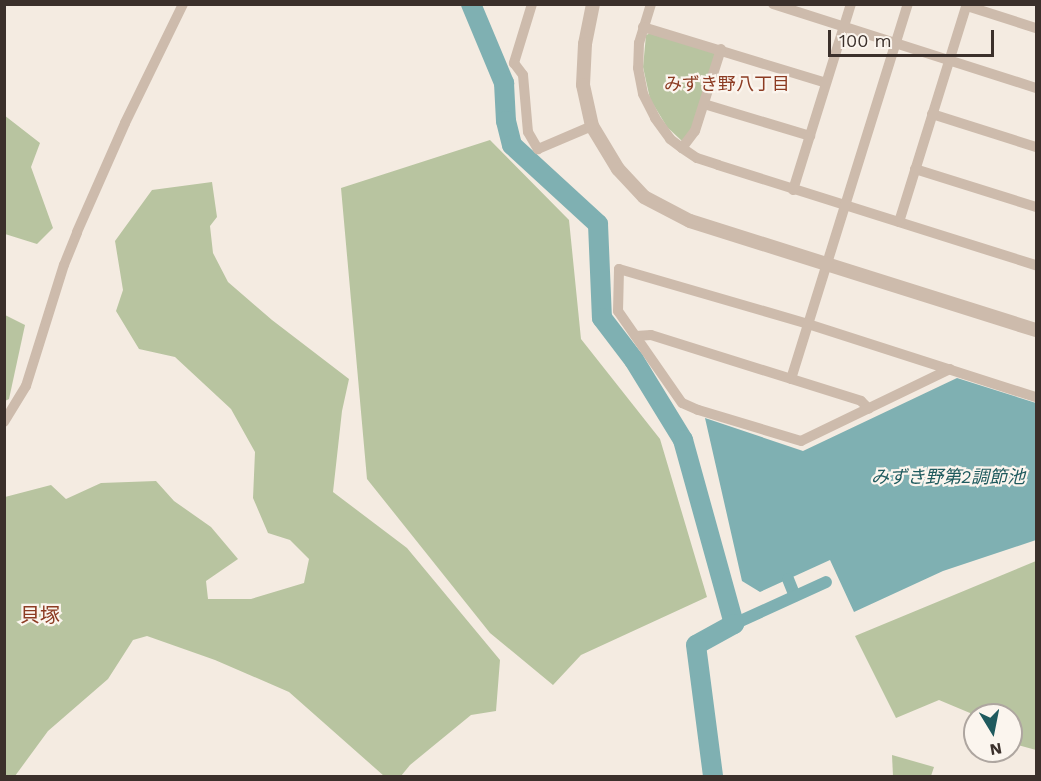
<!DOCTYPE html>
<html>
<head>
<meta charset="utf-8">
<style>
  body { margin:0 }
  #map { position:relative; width:1041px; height:781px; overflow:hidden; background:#f4ebe1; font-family:"Work Sans","Noto Sans JP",sans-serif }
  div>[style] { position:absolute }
  .green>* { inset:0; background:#b8c4a0 }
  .water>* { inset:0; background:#7fb0b2 }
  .canal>* { height:12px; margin:-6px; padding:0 6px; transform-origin:6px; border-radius:6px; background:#7fb0b2 }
  .river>* { height:20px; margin:-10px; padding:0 10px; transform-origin:10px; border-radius:10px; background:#7fb0b2 }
  .minor>* { height:10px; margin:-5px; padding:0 5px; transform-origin:5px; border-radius:5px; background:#cdbbac }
  .tertiary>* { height:14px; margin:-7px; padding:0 7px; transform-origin:7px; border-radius:7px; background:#cdbbac }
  span { translate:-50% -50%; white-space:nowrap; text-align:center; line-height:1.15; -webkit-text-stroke:4.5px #fbf5ee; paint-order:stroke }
  .neighbourhood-label { font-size:18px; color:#8c3b22 }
  .water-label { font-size:18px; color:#1f5a5e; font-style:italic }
  .quarter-label { font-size:20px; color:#8c3b22 }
  .frame { position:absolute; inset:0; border:6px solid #3b302b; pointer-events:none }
  .north { position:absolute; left:963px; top:703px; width:60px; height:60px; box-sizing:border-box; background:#fbf5ee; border:2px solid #aea6a0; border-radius:50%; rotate:170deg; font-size:16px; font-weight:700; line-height:24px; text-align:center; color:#3b302b }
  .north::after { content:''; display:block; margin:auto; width:21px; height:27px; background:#1f5a5e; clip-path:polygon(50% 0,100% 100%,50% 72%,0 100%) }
  .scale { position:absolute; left:828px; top:30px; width:166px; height:27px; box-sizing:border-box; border:3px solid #3b302b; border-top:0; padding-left:8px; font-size:18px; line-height:21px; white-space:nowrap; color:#3b302b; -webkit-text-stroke:4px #fbf5ee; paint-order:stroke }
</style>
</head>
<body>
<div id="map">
  <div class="green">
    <div style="clip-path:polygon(651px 33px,713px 52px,716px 56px,691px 130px,682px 141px,667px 127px,650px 99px,643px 67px,646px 35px)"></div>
    <div style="clip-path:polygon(4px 115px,40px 143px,31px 167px,53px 228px,37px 244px,5px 234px)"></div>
    <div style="clip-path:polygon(490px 140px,569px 220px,581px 339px,660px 439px,707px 597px,581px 655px,553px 685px,490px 633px,367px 479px,341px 188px)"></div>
    <div style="clip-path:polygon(212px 182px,217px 217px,210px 226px,213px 253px,228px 282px,272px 320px,349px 379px,342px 411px,333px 492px,407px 548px,500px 660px,496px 711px,471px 715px,410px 765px,401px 776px,384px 776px,289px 692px,215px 660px,147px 636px,133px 640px,108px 679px,48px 731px,15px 776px,5px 776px,5px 497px,51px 485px,66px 499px,101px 483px,156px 481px,174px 501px,211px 527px,238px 559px,206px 581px,208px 599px,251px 599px,304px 583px,309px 559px,290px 540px,268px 533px,253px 498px,255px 452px,231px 409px,175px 357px,139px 349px,116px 311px,123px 290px,115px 241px,152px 190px)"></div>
    <div style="clip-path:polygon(5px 315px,25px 325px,9px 399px,5px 401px)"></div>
    <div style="clip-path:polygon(1036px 561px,1036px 750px,1011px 743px,1011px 715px,975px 715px,975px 747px,970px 735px,970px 713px,939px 700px,896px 718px,855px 636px)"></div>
    <div style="clip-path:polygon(892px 755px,934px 767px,931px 776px,893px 776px)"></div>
  </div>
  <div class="water">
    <div style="clip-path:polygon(957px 378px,1036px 403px,1036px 540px,943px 571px,854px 612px,830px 560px,760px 592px,742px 581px,705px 418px,803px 451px)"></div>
  </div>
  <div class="canal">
    <div style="left:788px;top:579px;width:18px;rotate:68deg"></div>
    <div style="left:734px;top:624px;width:101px;rotate:-24.5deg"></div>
  </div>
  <div class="river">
    <div style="left:471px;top:4px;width:86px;rotate:67.3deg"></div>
    <div style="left:504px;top:83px;width:38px;rotate:87deg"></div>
    <div style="left:506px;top:121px;width:25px;rotate:76deg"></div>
    <div style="left:512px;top:145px;width:117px;rotate:42.6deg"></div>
    <div style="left:598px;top:224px;width:94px;rotate:87.6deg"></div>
    <div style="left:602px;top:318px;width:53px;rotate:52.7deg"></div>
    <div style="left:634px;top:360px;width:94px;rotate:58.5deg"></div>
    <div style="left:683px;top:440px;width:191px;rotate:74.5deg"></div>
    <div style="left:734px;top:624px;width:43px;rotate:151.1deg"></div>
    <div style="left:696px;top:645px;width:132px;rotate:82.6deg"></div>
  </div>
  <div class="minor">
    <div style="left:532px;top:4px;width:62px;rotate:107deg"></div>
    <div style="left:514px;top:63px;width:15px;rotate:53deg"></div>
    <div style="left:523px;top:75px;width:57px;rotate:85deg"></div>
    <div style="left:528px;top:132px;width:20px;rotate:60deg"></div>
    <div style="left:538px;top:149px;width:59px;rotate:-23.1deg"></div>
    <div style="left:651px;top:4px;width:41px;rotate:107.1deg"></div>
    <div style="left:639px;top:43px;width:25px;rotate:92deg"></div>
    <div style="left:638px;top:68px;width:26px;rotate:79deg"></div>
    <div style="left:643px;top:94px;width:27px;rotate:63deg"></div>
    <div style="left:655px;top:118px;width:26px;rotate:54deg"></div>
    <div style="left:670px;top:139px;width:15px;rotate:37deg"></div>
    <div style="left:682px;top:148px;width:18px;rotate:34deg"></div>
    <div style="left:697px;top:158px;width:22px;rotate:18deg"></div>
    <div style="left:718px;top:165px;width:333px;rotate:17.5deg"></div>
    <div style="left:773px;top:4px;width:276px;rotate:17.7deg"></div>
    <div style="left:967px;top:6px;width:72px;rotate:17.7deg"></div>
    <div style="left:643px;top:27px;width:191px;rotate:17deg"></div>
    <div style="left:704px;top:104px;width:111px;rotate:16.8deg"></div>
    <div style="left:932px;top:114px;width:109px;rotate:17.6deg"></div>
    <div style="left:682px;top:148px;width:21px;rotate:-53deg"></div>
    <div style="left:695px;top:131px;width:86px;rotate:-72.4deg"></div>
    <div style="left:915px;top:169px;width:127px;rotate:17.4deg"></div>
    <div style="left:793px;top:190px;width:195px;rotate:-72.7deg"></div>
    <div style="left:899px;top:222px;width:228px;rotate:-72.7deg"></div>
    <div style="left:636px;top:336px;width:15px;rotate:-4deg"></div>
    <div style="left:651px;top:335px;width:220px;rotate:17.4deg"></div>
    <div style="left:861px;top:401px;width:11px;rotate:45deg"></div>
    <div style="left:950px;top:369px;width:165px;rotate:154.2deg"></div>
    <div style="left:801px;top:441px;width:108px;rotate:-163.2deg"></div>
    <div style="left:698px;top:410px;width:17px;rotate:-156deg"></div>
    <div style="left:682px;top:403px;width:112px;rotate:-124.8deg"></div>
    <div style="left:618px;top:311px;width:42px;rotate:-88.6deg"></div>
    <div style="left:619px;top:269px;width:197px;rotate:16.2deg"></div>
    <div style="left:808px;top:324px;width:239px;rotate:17.8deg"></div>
    <div style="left:791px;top:379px;width:393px;rotate:-72.7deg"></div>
    <div style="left:4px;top:422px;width:42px;rotate:-58.6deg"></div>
    <div style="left:26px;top:386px;width:127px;rotate:-72.6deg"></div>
    <div style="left:64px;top:265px;width:35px;rotate:-68deg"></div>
    <div style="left:77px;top:232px;width:119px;rotate:-66.2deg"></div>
    <div style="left:125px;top:123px;width:132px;rotate:-64deg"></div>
  </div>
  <div class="tertiary">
    <div style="left:593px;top:4px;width:41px;rotate:101.3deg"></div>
    <div style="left:585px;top:44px;width:41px;rotate:92.8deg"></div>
    <div style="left:583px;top:85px;width:42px;rotate:77.6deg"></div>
    <div style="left:592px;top:126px;width:50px;rotate:58.8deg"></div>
    <div style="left:618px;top:169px;width:38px;rotate:47deg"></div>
    <div style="left:644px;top:197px;width:52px;rotate:27.6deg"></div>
    <div style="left:690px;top:221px;width:363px;rotate:17.5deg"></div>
  </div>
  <div class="neighbourhood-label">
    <span style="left:727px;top:84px">みずき野八丁目</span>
  </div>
  <div class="water-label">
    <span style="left:948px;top:477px">みずき野第2調節池</span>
  </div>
  <div class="quarter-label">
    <span style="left:40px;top:615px">貝塚</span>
  </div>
  <div class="frame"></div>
  <div class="north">N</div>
  <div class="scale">100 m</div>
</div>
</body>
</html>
